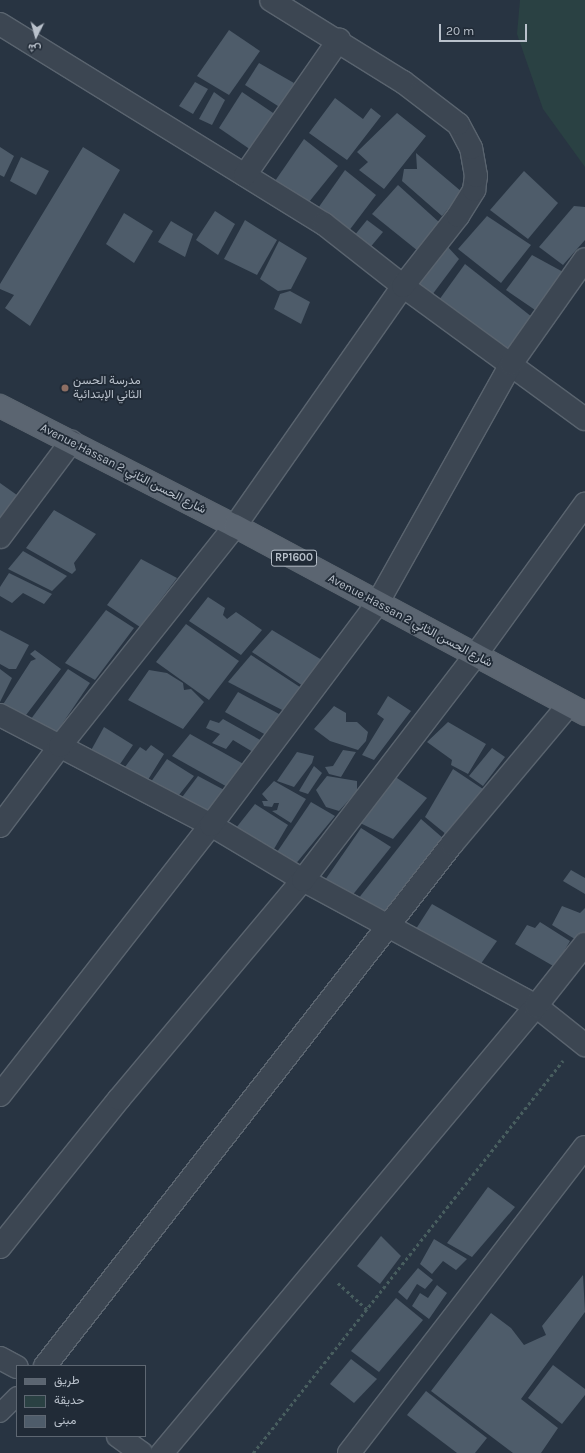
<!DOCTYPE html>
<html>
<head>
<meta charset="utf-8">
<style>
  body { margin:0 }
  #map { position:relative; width:585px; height:1453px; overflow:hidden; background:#283442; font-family:Karla,Vazirmatn,sans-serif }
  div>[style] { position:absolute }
  .green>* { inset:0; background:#2a4143 }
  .building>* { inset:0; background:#4e5c6a }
  .path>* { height:2.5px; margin-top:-1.25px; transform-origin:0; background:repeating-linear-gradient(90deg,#485e5f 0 3px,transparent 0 6px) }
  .roads { filter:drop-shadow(1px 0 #5a646f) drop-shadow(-1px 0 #5a646f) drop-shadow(0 1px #5a646f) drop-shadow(0 -1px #5a646f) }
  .lane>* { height:18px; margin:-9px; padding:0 9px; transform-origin:9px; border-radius:9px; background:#3c4652 }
  .street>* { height:22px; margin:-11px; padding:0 11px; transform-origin:11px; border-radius:11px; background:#3c4652 }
  .primary>* { height:22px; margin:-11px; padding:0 11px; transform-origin:11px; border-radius:11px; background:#5b6571 }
  .dots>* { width:11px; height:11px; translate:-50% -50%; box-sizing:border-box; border:2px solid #212b37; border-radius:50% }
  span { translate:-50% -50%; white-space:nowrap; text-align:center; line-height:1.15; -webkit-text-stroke:3.5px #212b37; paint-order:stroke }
  .shield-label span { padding:1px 3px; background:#212b37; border:1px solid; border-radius:3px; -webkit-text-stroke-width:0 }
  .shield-label { font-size:11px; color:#b9c1cb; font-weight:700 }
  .poi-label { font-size:12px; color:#b9c1cb }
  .left { translate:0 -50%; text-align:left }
  .street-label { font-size:12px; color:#b9c1cb }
  .legend { position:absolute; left:16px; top:1365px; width:130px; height:72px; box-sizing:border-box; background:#212b37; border:1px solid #5e6772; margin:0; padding:5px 7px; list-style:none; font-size:12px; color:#b9c1cb }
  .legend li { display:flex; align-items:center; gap:8px; height:20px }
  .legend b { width:20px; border:1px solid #5e6772 }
  .north { position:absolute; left:16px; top:16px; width:40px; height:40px; -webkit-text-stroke:3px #212b37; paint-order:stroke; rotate:186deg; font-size:11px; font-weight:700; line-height:16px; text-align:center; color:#b9c1cb }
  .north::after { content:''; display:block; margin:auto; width:14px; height:18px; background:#b9c1cb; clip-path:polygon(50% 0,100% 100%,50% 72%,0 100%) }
  .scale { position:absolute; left:439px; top:24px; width:88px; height:18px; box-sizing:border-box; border:2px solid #b9c1cb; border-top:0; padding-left:5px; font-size:12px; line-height:14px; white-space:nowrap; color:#b9c1cb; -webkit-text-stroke:3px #212b37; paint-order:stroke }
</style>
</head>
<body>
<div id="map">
  <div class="green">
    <div style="clip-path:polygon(520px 0,585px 0,585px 167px,543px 109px,517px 34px)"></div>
  </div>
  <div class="building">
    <div style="clip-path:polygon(229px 30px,260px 51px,229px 95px,197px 76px)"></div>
    <div style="clip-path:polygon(259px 63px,294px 83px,281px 108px,245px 85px)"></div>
    <div style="clip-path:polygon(195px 82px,208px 89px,193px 114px,179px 106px)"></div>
    <div style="clip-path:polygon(214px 92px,225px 100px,212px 125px,199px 119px)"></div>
    <div style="clip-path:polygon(242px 92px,276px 115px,251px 150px,219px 128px)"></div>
    <div style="clip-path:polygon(335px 98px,363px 119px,371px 108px,381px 116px,347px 160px,309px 133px)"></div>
    <div style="clip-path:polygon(397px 113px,426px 136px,384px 189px,359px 170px,368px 162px,357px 152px)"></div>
    <div style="clip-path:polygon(304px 139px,338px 166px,309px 202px,275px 181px)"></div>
    <div style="clip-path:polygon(0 147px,14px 156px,4px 177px,0 175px)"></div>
    <div style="clip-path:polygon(83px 147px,120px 170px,30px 326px,5px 308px,14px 295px,0 289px,0 284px)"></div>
    <div style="clip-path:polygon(416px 153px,462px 192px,442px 216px,402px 181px,404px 169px,417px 169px)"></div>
    <div style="clip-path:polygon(21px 157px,49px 171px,36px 195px,10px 181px)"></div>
    <div style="clip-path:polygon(345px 170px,376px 195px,348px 232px,316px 211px)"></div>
    <div style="clip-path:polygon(524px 171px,558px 203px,528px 239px,490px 210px)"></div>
    <div style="clip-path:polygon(398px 185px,440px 223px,418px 251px,372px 214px)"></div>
    <div style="clip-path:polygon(574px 206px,585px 207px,585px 240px,563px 265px,539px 247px)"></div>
    <div style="clip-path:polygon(215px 211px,235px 224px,218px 255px,196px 240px)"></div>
    <div style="clip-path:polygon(124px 213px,153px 231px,134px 263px,106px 244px)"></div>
    <div style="clip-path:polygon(487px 216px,531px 245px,501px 283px,458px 249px)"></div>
    <div style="clip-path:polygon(245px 220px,277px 240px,257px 275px,224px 259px)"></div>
    <div style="clip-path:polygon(367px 220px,383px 232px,368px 250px,354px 236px)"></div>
    <div style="clip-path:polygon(171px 221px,193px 234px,185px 257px,158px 242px)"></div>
    <div style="clip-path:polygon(279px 241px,307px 258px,291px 289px,278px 291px,260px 279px)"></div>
    <div style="clip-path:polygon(446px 245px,459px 259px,432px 295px,418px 283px)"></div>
    <div style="clip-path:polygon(532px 255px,565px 273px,538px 312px,506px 290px)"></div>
    <div style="clip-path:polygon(465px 264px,532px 317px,508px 351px,439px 300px)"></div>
    <div style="clip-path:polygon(290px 291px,310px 302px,301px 324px,274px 309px,280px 294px)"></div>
    <div style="clip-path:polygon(0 483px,24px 500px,0 529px)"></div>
    <div style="clip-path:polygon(54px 510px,96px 534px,74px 563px,76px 570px,72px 574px,26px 548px)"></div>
    <div style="clip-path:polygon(23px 551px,67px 576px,52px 591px,8px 569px)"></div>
    <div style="clip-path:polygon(141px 559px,177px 578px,140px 627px,107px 605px)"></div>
    <div style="clip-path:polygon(9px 573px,52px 594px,44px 604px,23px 593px,12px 603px,0 596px,0 587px)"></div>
    <div style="clip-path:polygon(208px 597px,225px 608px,223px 615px,227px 619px,236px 612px,262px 630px,241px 655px,189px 621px)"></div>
    <div style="clip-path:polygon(106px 610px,134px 628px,95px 680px,65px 663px)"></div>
    <div style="clip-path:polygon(186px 624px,239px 661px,209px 700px,156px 662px)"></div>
    <div style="clip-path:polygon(0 630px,29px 645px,16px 669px,9px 669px,0 664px)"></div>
    <div style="clip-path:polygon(272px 630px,322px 660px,303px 686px,252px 652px)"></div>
    <div style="clip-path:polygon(35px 650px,61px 669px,23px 719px,2px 706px,31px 661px,36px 659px,30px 654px)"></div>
    <div style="clip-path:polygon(251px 655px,306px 691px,288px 713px,228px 682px)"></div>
    <div style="clip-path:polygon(0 669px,12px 678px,0 702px)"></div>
    <div style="clip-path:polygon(68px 669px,90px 683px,54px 736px,28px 723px)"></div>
    <div style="clip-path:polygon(149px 670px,167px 673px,183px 683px,184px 690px,191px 689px,204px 702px,183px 729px,128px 700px)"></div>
    <div style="clip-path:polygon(238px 692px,281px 715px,266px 735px,225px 712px)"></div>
    <div style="clip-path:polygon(388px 696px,411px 711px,374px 760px,362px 755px,384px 719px,377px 714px)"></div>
    <div style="clip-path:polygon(334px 706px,346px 713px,346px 722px,357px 722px,368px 732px,366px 741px,358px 750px,330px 741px,314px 729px)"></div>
    <div style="clip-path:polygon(223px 719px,262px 741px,253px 752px,233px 740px,226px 749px,212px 743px,220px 734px,206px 728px,210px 720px,219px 723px)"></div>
    <div style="clip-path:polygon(448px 722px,486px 744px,468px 774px,451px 765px,452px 760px,427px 742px)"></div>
    <div style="clip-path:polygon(104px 727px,133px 745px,116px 770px,89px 754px)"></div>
    <div style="clip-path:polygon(190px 734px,247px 766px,231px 789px,172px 756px)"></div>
    <div style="clip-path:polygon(151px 745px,164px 754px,146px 783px,122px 771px,140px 747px,146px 751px)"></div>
    <div style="clip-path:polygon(492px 748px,505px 757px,483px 786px,469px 776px)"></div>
    <div style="clip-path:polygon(343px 750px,356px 752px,341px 777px,329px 774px,325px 767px,333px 766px)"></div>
    <div style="clip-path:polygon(297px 752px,314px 756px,312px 763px,294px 787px,277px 781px)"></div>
    <div style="clip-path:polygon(167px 759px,194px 776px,175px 800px,148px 786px)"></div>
    <div style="clip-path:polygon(314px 766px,322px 773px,308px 794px,299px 791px)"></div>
    <div style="clip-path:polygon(453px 769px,483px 789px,447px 835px,425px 817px)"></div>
    <div style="clip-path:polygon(198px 776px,228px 792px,210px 817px,180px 800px)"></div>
    <div style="clip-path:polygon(327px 776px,357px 781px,357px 791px,339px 811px,326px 807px,316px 790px)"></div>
    <div style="clip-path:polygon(394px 776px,427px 798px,393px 839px,358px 822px)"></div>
    <div style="clip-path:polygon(274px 781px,306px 799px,291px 823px,272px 811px,277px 810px,279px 803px,274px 803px,272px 807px,264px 806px,262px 801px,268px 801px,262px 794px)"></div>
    <div style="clip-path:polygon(311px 802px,335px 816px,294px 866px,275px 855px)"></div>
    <div style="clip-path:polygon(255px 804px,288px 825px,271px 854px,232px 833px)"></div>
    <div style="clip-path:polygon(421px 819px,444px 839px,388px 918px,358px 899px)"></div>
    <div style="clip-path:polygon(361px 828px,391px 847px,351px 897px,323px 883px)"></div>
    <div style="clip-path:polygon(571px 870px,585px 878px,585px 894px,563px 881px)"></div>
    <div style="clip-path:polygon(432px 904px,497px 941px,480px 965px,414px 932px)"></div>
    <div style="clip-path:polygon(562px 906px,580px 913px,585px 908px,585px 932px,578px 941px,552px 925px)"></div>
    <div style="clip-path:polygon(540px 922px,570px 941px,555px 967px,515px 944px,527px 925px,535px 928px)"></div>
    <div style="clip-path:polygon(488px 1187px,515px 1207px,472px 1257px,447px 1243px)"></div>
    <div style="clip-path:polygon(381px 1236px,401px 1256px,380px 1284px,357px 1266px)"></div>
    <div style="clip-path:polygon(434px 1239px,467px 1259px,456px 1270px,443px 1261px,432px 1274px,420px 1264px)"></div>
    <div style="clip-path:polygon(418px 1268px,433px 1280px,425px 1289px,417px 1284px,407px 1300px,398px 1292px)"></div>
    <div style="clip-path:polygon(583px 1275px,585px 1312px,521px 1399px,558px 1428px,541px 1453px,513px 1453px,431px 1391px,491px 1313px,511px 1328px,524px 1345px,546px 1335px,542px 1326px)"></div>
    <div style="clip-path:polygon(437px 1285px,447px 1293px,429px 1319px,412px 1306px,420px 1293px,428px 1298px)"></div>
    <div style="clip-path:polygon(396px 1298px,423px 1320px,379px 1372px,351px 1351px)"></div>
    <div style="clip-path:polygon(351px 1359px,377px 1379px,354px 1403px,330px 1384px)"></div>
    <div style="clip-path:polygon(553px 1365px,585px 1389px,585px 1395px,562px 1424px,528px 1398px)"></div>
    <div style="clip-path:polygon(426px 1391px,487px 1438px,475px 1453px,457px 1453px,407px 1415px)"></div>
  </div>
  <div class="path">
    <div style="left:338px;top:1283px;width:39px;rotate:42deg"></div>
    <div style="left:253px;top:1453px;width:500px;rotate:-51.7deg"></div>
  </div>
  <div class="roads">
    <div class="lane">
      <div style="left:0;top:1413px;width:24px;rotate:-45deg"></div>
    </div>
    <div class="street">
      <div style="left:0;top:24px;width:381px;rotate:31.7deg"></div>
      <div style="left:324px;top:224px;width:100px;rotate:38.1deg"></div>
      <div style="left:403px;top:286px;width:225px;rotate:36.2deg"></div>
      <div style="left:245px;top:175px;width:165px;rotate:-55.2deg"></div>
      <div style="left:0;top:537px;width:119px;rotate:-53.2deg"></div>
      <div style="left:0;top:715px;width:238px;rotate:27.5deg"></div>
      <div style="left:211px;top:825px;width:107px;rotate:30.9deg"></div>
      <div style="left:303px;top:880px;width:265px;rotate:28.4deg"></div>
      <div style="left:536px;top:1006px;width:63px;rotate:38.5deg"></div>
      <div style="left:0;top:826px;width:100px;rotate:-53.1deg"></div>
      <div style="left:60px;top:746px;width:281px;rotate:-51.5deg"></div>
      <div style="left:235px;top:526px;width:293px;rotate:-55deg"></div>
      <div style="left:403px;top:286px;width:89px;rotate:-51.8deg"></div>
      <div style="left:458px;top:216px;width:31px;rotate:-58deg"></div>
      <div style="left:474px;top:190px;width:14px;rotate:-82deg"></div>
      <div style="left:476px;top:176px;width:28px;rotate:-100deg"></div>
      <div style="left:471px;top:148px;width:27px;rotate:-118deg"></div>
      <div style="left:458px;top:124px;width:69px;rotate:-142.6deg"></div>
      <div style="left:403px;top:82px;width:155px;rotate:-148.2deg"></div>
      <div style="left:0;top:1095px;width:343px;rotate:-52deg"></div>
      <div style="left:211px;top:825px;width:276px;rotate:-53.1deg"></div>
      <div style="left:377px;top:604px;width:275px;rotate:-60.8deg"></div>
      <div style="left:511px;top:364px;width:128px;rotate:-54.8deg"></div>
      <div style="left:0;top:1247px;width:190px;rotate:-51.2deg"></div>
      <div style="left:119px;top:1099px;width:286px;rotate:-50deg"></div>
      <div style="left:303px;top:880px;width:282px;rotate:-52.5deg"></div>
      <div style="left:475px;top:656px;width:188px;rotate:-54.1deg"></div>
      <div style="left:0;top:1358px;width:19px;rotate:28deg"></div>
      <div style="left:45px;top:1366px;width:662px;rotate:-52.06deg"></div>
      <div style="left:452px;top:844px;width:180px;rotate:-50deg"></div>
      <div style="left:118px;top:1436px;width:29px;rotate:36deg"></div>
      <div style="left:162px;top:1453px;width:583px;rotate:-50.08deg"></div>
      <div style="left:536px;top:1006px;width:79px;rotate:-51.7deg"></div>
      <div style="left:349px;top:1453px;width:386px;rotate:-52.4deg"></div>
    </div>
    <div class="primary">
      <div style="left:0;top:406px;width:264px;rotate:27.1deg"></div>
      <div style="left:235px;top:526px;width:397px;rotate:28.2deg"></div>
    </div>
  </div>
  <div class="dots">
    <div style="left:65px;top:388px;background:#8d6e63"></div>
  </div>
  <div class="shield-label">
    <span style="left:294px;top:558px">RP1600</span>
  </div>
  <div class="poi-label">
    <span class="left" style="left:73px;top:388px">مدرسة الحسن<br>الثاني الإبتدائية</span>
  </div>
  <div class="street-label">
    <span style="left:123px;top:469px;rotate:27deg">Avenue Hassan 2 شارع الحسن الثاني</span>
    <span style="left:410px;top:621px;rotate:28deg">Avenue Hassan 2 شارع الحسن الثاني</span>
  </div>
  <ul class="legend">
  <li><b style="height:5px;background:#5b6571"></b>طريق</li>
  <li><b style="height:11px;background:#2a4143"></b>حديقة</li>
  <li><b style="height:11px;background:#4e5c6a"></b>مبنى</li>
  </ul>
  <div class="north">ش</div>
  <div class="scale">20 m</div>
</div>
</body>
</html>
